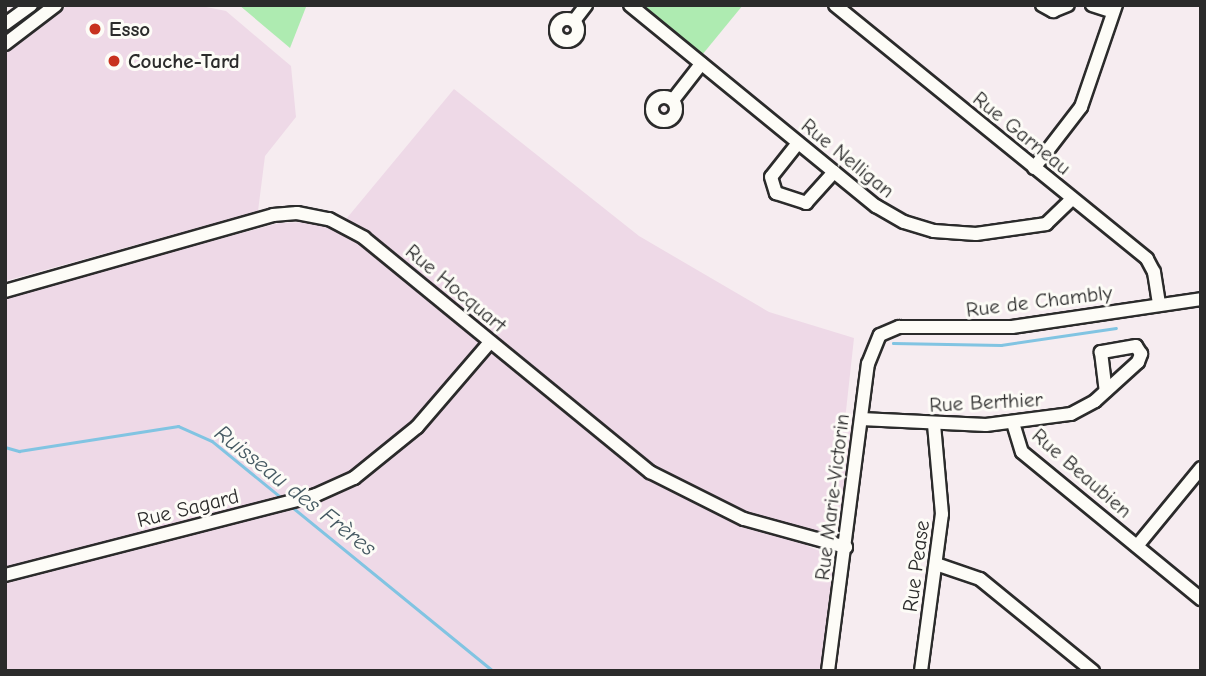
<!DOCTYPE html>
<html>
<head>
<meta charset="utf-8">
<style>
  body { margin:0 }
  #map { position:relative; width:1206px; height:676px; overflow:hidden; background:#f6ecf0; font-family:"Comic Neue",sans-serif }
  div>[style] { position:absolute }
  .built>* { inset:0; background:#eed9e7 }
  .green>* { inset:0; background:#aeebb1 }
  .stream>* { height:2.5px; margin:-1.25px; padding:0 1.25px; transform-origin:1.25px; border-radius:1.25px; background:#81c4e2 }
  .roads { filter:drop-shadow(2px 0 #2b2b2b) drop-shadow(-2px 0 #2b2b2b) drop-shadow(0 2px #2b2b2b) drop-shadow(0 -2px #2b2b2b) }
  .minor>* { height:12px; margin:-6px; padding:0 6px; transform-origin:6px; border-radius:6px; background:#fdfcf7 }
  .minor>.ring { margin:-6px; padding:0; box-sizing:content-box; background:none; border:12px solid #fdfcf7; border-radius:50% }
  .dots>* { width:19px; height:19px; translate:-50% -50%; box-sizing:border-box; border:4px solid #fdfcf7; border-radius:50% }
  span { translate:-50% -50%; white-space:nowrap; text-align:center; line-height:1.15; -webkit-text-stroke:6px #fdfcf7; paint-order:stroke }
  .poi-label { font-size:21px; color:#2b2b2b; font-weight:700 }
  .left { translate:0 -50%; text-align:left }
  .street-label { font-size:21px; color:#2b2b2b }
  .water-label { font-size:23px; color:#455962; font-style:italic }
  .frame { position:absolute; inset:0; border:7px solid #2b2b2b; pointer-events:none }
</style>
</head>
<body>
<div id="map">
  <div class="built">
    <div style="clip-path:polygon(68px 5px,196px 5px,226px 11px,291px 66px,296px 117px,265px 156px,258px 211px,5px 281px,5px 54px)"></div>
    <div style="clip-path:polygon(454px 89px,639px 236px,769px 312px,854px 338px,845px 420px,851px 428px,840px 518px,831px 532px,810px 530px,807px 546px,827px 554px,834px 569px,820px 671px,5px 671px,5px 296px,279px 223px,308px 222px,337px 230px)"></div>
  </div>
  <div class="green">
    <div style="clip-path:polygon(239px 5px,304px 5px,306px 7px,290px 48px)"></div>
    <div style="clip-path:polygon(643px 5px,743px 5px,702px 55px)"></div>
  </div>
  <div class="stream">
    <div style="left:893px;top:343px;width:108px;rotate:1.1deg"></div>
    <div style="left:1001px;top:345px;width:116px;rotate:-8.4deg"></div>
    <div style="left:5px;top:447px;width:15px;rotate:16deg"></div>
    <div style="left:19px;top:451px;width:161px;rotate:-8.9deg"></div>
    <div style="left:178px;top:426px;width:37px;rotate:24deg"></div>
    <div style="left:212px;top:441px;width:92px;rotate:39.2deg"></div>
    <div style="left:291px;top:506px;width:261px;rotate:39.2deg"></div>
  </div>
  <div class="roads">
    <div class="minor">
      <div style="left:630px;top:5px;width:318px;rotate:39.3deg"></div>
      <div style="left:876px;top:206px;width:32px;rotate:30deg"></div>
      <div style="left:904px;top:222px;width:31px;rotate:17deg"></div>
      <div style="left:934px;top:231px;width:42px;rotate:4.1deg"></div>
      <div style="left:976px;top:234px;width:71px;rotate:-8.1deg"></div>
      <div style="left:1046px;top:224px;width:36px;rotate:-44deg"></div>
      <div style="left:835px;top:5px;width:402px;rotate:39.1deg"></div>
      <div style="left:1147px;top:259px;width:15px;rotate:62deg"></div>
      <div style="left:1154px;top:272px;width:33px;rotate:81deg"></div>
      <div style="left:1042px;top:5px;width:13px;rotate:29deg"></div>
      <div style="left:1053px;top:11px;width:16px;rotate:-22deg"></div>
      <div style="left:1092px;top:5px;width:22px;rotate:18deg"></div>
      <div class="ring" style="left:556px;top:19px;width:10px;height:10px"></div>
      <div style="left:574px;top:21px;width:20px;rotate:-53deg"></div>
      <div style="left:5px;top:24px;width:32px;rotate:-36deg"></div>
      <div style="left:5px;top:44px;width:64px;rotate:-37.4deg"></div>
      <div class="ring" style="left:652px;top:97px;width:12px;height:12px"></div>
      <div style="left:673px;top:100px;width:46px;rotate:-52.1deg"></div>
      <div style="left:798px;top:143px;width:43px;rotate:128.5deg"></div>
      <div style="left:771px;top:177px;width:17px;rotate:73deg"></div>
      <div style="left:776px;top:193px;width:32px;rotate:18deg"></div>
      <div style="left:806px;top:203px;width:42px;rotate:-47.9deg"></div>
      <div style="left:1034px;top:168px;width:77px;rotate:-52.4deg"></div>
      <div style="left:1081px;top:107px;width:108px;rotate:-71.1deg"></div>
      <div style="left:5px;top:291px;width:279px;rotate:-15.8deg"></div>
      <div style="left:273px;top:215px;width:24px;rotate:-5deg"></div>
      <div style="left:297px;top:213px;width:33px;rotate:11deg"></div>
      <div style="left:329px;top:219px;width:40px;rotate:28deg"></div>
      <div style="left:364px;top:238px;width:370px;rotate:39.3deg"></div>
      <div style="left:650px;top:472px;width:105px;rotate:26.6deg"></div>
      <div style="left:744px;top:519px;width:106px;rotate:15.4deg"></div>
      <div style="left:861px;top:419px;width:125px;rotate:2.7deg"></div>
      <div style="left:986px;top:425px;width:86px;rotate:-7.4deg"></div>
      <div style="left:1071px;top:414px;width:27px;rotate:-28deg"></div>
      <div style="left:1095px;top:401px;width:58px;rotate:-42.2deg"></div>
      <div style="left:1138px;top:362px;width:9px;rotate:-69deg"></div>
      <div style="left:1141px;top:354px;width:9px;rotate:-122deg"></div>
      <div style="left:1136px;top:346px;width:36px;rotate:170deg"></div>
      <div style="left:1101px;top:352px;width:39px;rotate:83deg"></div>
      <div style="left:1013px;top:423px;width:30px;rotate:73deg"></div>
      <div style="left:1022px;top:452px;width:232px;rotate:39.4deg"></div>
      <div style="left:1137px;top:546px;width:101px;rotate:-50.6deg"></div>
      <div style="left:936px;top:564px;width:46px;rotate:18.8deg"></div>
      <div style="left:980px;top:579px;width:146px;rotate:39.2deg"></div>
      <div style="left:5px;top:575px;width:321px;rotate:-14.4deg"></div>
      <div style="left:316px;top:495px;width:42px;rotate:-24.1deg"></div>
      <div style="left:354px;top:478px;width:81px;rotate:-39deg"></div>
      <div style="left:417px;top:427px;width:112px;rotate:-49.3deg"></div>
      <div style="left:828px;top:671px;width:310px;rotate:-82.6deg"></div>
      <div style="left:868px;top:364px;width:31px;rotate:-68deg"></div>
      <div style="left:880px;top:335px;width:21px;rotate:-23deg"></div>
      <div style="left:899px;top:327px;width:113px"></div>
      <div style="left:1012px;top:327px;width:191px;rotate:-8.4deg"></div>
      <div style="left:921px;top:671px;width:158px;rotate:-82.4deg"></div>
      <div style="left:942px;top:514px;width:89px;rotate:-95.1deg"></div>
    </div>
  </div>
  <div class="dots">
    <div style="left:95px;top:29px;background:#c8321e"></div>
    <div style="left:114px;top:61px;background:#c8321e"></div>
  </div>
  <div class="poi-label">
    <span class="left" style="left:109px;top:29px">Esso</span>
    <span class="left" style="left:128px;top:61px">Couche-Tard</span>
  </div>
  <div class="street-label">
    <span style="left:1022px;top:133px;rotate:39deg">Rue Garneau</span>
    <span style="left:848px;top:158px;rotate:39deg">Rue Nelligan</span>
    <span style="left:456px;top:288px;rotate:40deg">Rue Hocquart</span>
    <span style="left:1039px;top:301px;rotate:-7deg">Rue de Chambly</span>
    <span style="left:986px;top:402px;rotate:-3deg">Rue Berthier</span>
    <span style="left:1082px;top:473px;rotate:41deg">Rue Beaubien</span>
    <span style="left:832px;top:497px;rotate:-83deg">Rue Marie-Victorin</span>
    <span style="left:188px;top:508px;rotate:-14deg">Rue Sagard</span>
    <span style="left:916px;top:566px;rotate:-82deg">Rue Pease</span>
  </div>
  <div class="water-label">
    <span style="left:295px;top:491px;rotate:38deg">Ruisseau des Frères</span>
  </div>
  <div class="frame"></div>
</div>
</body>
</html>
